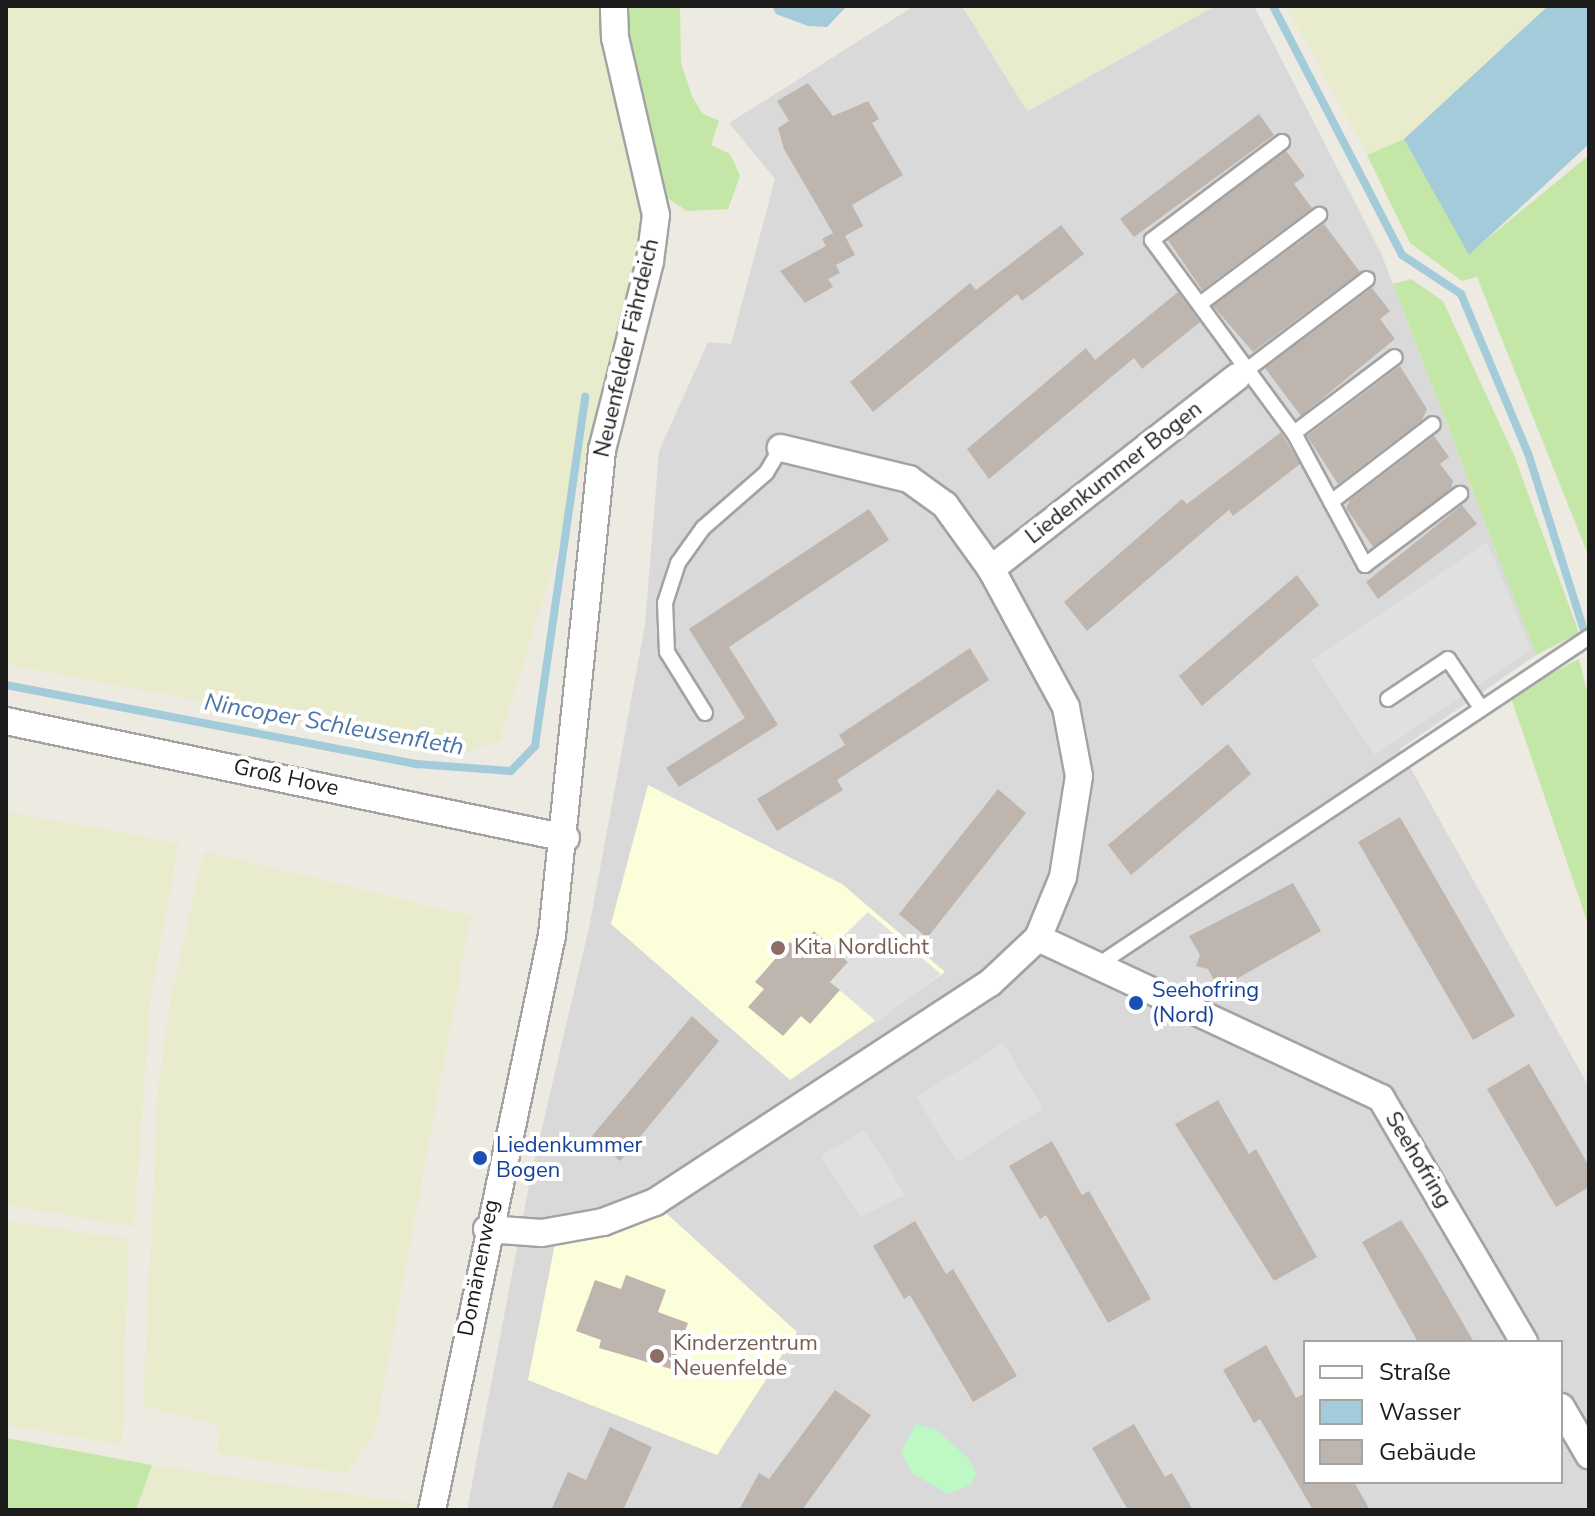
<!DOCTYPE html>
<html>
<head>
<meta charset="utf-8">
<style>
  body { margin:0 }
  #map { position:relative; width:1595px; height:1516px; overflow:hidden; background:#edeae2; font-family:"Nunito Sans",sans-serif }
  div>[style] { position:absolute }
  .residential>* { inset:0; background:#dad9d9 }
  .education>* { inset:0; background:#fcfeda }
  .farmland>* { inset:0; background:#e8eccd }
  .grass>* { inset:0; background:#c4e7a8 }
  .park>* { inset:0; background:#bef8c5 }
  .parking>* { inset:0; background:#e0e0e0 }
  .water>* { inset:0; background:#a3cbda }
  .stream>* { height:8px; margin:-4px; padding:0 4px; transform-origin:4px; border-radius:4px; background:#a3cbda }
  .building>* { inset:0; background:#beb6ae }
  .roads { filter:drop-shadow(2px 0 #a3a3a3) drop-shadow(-2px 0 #a3a3a3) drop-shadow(0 2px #a3a3a3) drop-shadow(0 -2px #a3a3a3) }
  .service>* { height:14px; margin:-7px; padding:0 7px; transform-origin:7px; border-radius:7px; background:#fff }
  .minor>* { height:26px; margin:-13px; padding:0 13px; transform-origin:13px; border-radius:13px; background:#fff }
  .dots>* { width:22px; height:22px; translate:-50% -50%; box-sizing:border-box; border:4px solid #fff; border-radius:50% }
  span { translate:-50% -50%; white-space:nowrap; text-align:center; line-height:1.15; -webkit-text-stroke:8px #fff; paint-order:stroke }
  .street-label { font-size:22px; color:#1c1c1c }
  .education-label { font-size:22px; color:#785e54 }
  .left { translate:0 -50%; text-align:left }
  .transit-label { font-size:22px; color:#164399 }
  .water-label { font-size:24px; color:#4b76a9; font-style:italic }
  .frame { position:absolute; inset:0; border:8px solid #1c1c1c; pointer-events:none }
  .legend { position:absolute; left:1303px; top:1340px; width:260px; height:144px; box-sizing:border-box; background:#fff; border:2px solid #a4a4a4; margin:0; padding:10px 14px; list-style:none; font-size:24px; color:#1c1c1c }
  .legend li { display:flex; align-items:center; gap:16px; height:40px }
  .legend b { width:40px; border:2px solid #a4a4a4 }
</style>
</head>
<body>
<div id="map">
  <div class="residential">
    <div style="clip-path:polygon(evenodd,914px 6px,962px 6px,1028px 111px,1215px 6px,1254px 6px,1381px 253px,1536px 655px,1400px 749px,1589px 1087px,1589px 1510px,467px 1510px,531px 1175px,590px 923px,645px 625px,659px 451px,708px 342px,731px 344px,775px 179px,729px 123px,914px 6px,1305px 1342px,1561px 1342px,1561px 1482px,1305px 1482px,1305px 1342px)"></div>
  </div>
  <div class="education">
    <div style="clip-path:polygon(648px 785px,842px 884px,945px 972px,790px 1080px,611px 924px)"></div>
    <div style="clip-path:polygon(666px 1213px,797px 1332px,717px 1455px,528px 1380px,555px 1244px)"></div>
  </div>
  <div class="farmland">
    <div style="clip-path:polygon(6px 6px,602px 6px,603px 39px,644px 223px,586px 456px,500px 740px,467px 752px,6px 664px)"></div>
    <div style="clip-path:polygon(962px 6px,1215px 6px,1027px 111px)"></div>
    <div style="clip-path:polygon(1286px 6px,1548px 6px,1404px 139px,1367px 155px)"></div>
    <div style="clip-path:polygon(6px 812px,179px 843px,151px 993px,134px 1227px,6px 1205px)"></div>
    <div style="clip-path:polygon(204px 851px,471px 916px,375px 1433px,346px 1474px,218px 1453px,217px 1424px,143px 1406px,158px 1088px,171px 996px)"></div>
    <div style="clip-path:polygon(6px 1221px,129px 1239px,122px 1445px,6px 1425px)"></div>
    <div style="clip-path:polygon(152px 1465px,414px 1504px,415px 1510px,136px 1510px)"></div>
  </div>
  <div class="grass">
    <div style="clip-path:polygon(626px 6px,680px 6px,681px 63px,692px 96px,702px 113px,719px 121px,711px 145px,730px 154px,740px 176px,728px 209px,687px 211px,663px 195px,637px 92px)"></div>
    <div style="clip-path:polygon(1404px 139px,1469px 254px,1589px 155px,1589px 557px,1477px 277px,1462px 281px,1410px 243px,1367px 155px)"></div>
    <div style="clip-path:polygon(1411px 279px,1443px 301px,1514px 455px,1579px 633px,1536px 655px,1393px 284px)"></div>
    <div style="clip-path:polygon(1579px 659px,1589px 699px,1589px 927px,1510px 695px)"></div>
    <div style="clip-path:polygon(6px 1438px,152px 1465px,136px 1510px,6px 1510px)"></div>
  </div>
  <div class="park">
    <div style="clip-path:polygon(916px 1424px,937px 1430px,970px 1460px,976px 1474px,970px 1485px,948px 1494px,912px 1473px,901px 1453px)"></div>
  </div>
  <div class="parking">
    <div style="clip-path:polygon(1487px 542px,1531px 649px,1375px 755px,1311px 660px)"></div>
    <div style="clip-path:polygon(868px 912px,941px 974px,877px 1022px,830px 982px,848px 962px,832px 947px)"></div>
    <div style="clip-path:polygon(1003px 1043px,1043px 1108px,957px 1162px,916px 1097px)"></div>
    <div style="clip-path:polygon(865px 1130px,905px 1195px,860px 1217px,820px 1156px)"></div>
  </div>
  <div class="water">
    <div style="clip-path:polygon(772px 6px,847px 6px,827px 27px,808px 26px,776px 14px)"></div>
    <div style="clip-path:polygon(1548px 6px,1589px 6px,1589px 144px,1469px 255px,1404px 139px)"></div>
  </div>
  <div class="stream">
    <div style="left:1273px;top:6px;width:280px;rotate:62.6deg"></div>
    <div style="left:1402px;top:255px;width:71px;rotate:33.5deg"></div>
    <div style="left:1461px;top:294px;width:173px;rotate:67.2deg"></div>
    <div style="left:1528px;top:453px;width:203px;rotate:72.5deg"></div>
    <div style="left:6px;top:685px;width:419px;rotate:10.9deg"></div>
    <div style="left:417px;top:764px;width:94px;rotate:4.3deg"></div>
    <div style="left:511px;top:771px;width:35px;rotate:-46deg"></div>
    <div style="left:535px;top:746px;width:353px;rotate:-81.8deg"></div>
  </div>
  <div class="building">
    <div style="clip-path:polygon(808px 83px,833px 116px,868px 101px,879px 119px,872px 123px,903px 175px,852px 205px,863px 226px,845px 236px,855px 255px,836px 265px,840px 273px,828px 279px,833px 287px,805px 303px,780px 271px,826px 246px,822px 239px,833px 233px,784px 149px,778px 128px,789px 121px,777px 101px)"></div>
    <div style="clip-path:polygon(1259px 114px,1274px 135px,1134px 237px,1120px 219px)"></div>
    <div style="clip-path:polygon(1286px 151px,1305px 176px,1294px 184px,1312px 208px,1202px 290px,1168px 240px)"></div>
    <div style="clip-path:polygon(1324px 224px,1360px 272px,1253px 352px,1213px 306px)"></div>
    <div style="clip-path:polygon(1061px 225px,1084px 254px,1022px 301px,1017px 294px,873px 412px,850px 382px,970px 283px,976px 290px)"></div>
    <div style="clip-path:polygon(1372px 288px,1390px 311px,1380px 319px,1395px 339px,1301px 416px,1265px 368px)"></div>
    <div style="clip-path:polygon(1178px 292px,1200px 322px,1142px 369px,1134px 358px,989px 479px,967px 449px,1086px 348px,1095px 360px)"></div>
    <div style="clip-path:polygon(1400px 366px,1427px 409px,1422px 420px,1338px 484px,1307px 436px)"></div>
    <div style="clip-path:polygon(1281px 432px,1300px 464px,1233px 516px,1229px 510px,1087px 631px,1064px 602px,1182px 499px,1187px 504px)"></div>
    <div style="clip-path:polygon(1434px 436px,1449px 457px,1440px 464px,1453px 481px,1451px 489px,1373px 547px,1346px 508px,1350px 500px)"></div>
    <div style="clip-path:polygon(1462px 505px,1477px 524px,1378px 599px,1366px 582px)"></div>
    <div style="clip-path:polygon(869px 509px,889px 540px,729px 647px,778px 725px,679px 787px,666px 768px,745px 718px,689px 629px)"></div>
    <div style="clip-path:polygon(1297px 575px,1319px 605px,1202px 706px,1179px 676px)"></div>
    <div style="clip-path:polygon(970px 648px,989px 680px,837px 780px,843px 790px,777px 831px,757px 799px,845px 745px,839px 735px)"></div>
    <div style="clip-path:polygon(1228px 744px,1251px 774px,1131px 875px,1108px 845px)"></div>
    <div style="clip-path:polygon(998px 789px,1026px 813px,927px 938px,899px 914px)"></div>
    <div style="clip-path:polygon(1400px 817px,1515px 1016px,1473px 1040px,1358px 842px)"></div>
    <div style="clip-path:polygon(1293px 883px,1321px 931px,1219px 989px,1208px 969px,1196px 966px,1200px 955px,1189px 936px)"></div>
    <div style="clip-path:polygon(814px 931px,848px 962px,830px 982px,840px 990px,810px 1024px,801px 1016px,783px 1036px,748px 1007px,764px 989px,755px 982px,790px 942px,798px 950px)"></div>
    <div style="clip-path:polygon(692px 1016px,719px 1041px,620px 1161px,592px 1136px)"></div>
    <div style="clip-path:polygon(1529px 1064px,1589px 1166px,1589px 1187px,1556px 1207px,1487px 1089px)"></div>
    <div style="clip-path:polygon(1218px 1100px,1249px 1154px,1256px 1149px,1317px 1257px,1274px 1281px,1175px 1124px)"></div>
    <div style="clip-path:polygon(1052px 1141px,1082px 1195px,1089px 1191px,1151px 1299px,1108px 1323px,1046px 1215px,1040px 1219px,1009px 1166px)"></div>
    <div style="clip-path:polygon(1401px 1220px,1422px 1253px,1474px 1342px,1418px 1342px,1362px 1242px)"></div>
    <div style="clip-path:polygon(915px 1221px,946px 1274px,953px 1269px,1017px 1376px,973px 1402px,910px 1295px,904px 1299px,873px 1246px)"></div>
    <div style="clip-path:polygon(626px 1275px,666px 1290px,658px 1312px,688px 1323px,671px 1369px,599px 1348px,601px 1340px,576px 1331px,595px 1280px,621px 1289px)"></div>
    <div style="clip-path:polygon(1266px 1345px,1296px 1398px,1305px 1393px,1305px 1482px,1354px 1482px,1370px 1510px,1313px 1510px,1260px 1419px,1254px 1423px,1223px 1370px)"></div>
    <div style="clip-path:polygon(835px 1390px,871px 1415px,802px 1510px,739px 1510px,759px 1473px,769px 1479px)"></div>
    <div style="clip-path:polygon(1134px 1424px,1165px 1477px,1172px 1473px,1193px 1510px,1128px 1510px,1092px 1448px)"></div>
    <div style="clip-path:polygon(610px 1427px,652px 1447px,623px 1510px,551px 1510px,568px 1472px,586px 1480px)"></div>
  </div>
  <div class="roads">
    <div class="service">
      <div style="left:1282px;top:142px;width:163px;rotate:143deg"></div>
      <div style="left:1152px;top:240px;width:240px;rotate:53.7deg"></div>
      <div style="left:1294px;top:433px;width:150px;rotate:61.7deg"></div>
      <div style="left:1365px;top:565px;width:119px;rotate:-36.8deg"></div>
      <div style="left:1200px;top:304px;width:149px;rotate:-36.8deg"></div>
      <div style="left:1240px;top:375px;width:159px;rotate:-37.1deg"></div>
      <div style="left:1294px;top:433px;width:126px;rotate:-37deg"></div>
      <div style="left:1331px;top:502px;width:128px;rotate:-37.4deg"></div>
      <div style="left:1388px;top:699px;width:72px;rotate:-33.7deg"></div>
      <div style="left:1448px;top:659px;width:55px;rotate:56deg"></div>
      <div style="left:705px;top:713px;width:72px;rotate:-121.9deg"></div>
      <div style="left:667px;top:652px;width:49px;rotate:-92.3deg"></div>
      <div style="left:665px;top:603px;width:42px;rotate:-72deg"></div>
      <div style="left:678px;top:563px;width:43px;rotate:-54.5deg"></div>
      <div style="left:703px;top:528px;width:84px;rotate:-41.1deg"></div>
      <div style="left:766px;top:473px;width:29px;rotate:-59deg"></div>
      <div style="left:1098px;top:965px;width:590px;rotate:-33.74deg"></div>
    </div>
    <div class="minor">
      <div style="left:991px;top:569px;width:312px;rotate:-38deg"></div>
      <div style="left:6px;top:721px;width:572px;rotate:11.8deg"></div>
      <div style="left:1038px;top:938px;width:378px;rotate:25deg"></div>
      <div style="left:1381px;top:1098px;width:283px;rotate:59.6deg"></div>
      <div style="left:487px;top:1229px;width:55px;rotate:4.2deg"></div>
      <div style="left:542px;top:1233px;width:62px;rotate:-10.2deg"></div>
      <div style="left:603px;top:1222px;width:56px;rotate:-21deg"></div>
      <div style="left:655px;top:1202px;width:400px;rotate:-33.2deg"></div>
      <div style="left:990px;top:983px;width:66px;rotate:-43.2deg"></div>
      <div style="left:1038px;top:938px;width:66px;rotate:-67.7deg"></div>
      <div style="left:1063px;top:877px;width:102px;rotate:-81deg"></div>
      <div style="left:1079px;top:776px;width:70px;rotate:-100.7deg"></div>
      <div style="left:1066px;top:707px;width:157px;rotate:-118.5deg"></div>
      <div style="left:991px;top:569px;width:79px;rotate:-125.7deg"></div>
      <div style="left:945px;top:505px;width:44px;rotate:-144.2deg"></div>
      <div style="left:909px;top:479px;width:132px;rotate:-166.4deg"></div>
      <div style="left:1561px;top:1407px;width:56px;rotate:59.7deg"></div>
      <div style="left:432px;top:1510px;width:587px;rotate:-78.21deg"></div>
      <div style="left:552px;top:935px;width:488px;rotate:-84.1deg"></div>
      <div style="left:602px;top:450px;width:195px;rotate:-75.7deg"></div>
      <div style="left:650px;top:261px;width:46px;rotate:-82.6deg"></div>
      <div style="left:656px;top:215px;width:182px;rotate:-103deg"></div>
      <div style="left:615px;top:38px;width:32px;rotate:-92deg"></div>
    </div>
  </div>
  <div class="dots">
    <div style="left:778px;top:948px;background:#8d6e63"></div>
    <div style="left:1136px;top:1003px;background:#1a4fb4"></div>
    <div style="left:480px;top:1158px;background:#1a4fb4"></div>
    <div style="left:657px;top:1356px;background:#8d6e63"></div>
  </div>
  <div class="street-label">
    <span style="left:627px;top:348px;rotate:-77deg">Neuenfelder Fährdeich</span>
    <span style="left:1114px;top:473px;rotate:-38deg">Liedenkummer Bogen</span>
    <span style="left:286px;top:778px;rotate:12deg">Groß Hove</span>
    <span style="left:1418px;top:1160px;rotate:59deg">Seehofring</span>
    <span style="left:479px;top:1268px;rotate:-79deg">Domänenweg</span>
  </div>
  <div class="education-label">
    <span class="left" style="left:794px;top:948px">Kita Nordlicht</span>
    <span class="left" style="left:673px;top:1356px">Kinderzentrum<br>Neuenfelde</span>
  </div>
  <div class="transit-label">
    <span class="left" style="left:1152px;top:1003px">Seehofring<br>(Nord)</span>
    <span class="left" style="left:496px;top:1158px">Liedenkummer<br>Bogen</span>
  </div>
  <div class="water-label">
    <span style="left:334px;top:725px;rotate:10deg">Nincoper Schleusenfleth</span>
  </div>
  <div class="frame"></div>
  <ul class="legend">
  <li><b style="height:10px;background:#fff"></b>Straße</li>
  <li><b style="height:22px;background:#a3cbda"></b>Wasser</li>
  <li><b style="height:22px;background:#beb6ae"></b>Gebäude</li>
  </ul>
</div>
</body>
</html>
